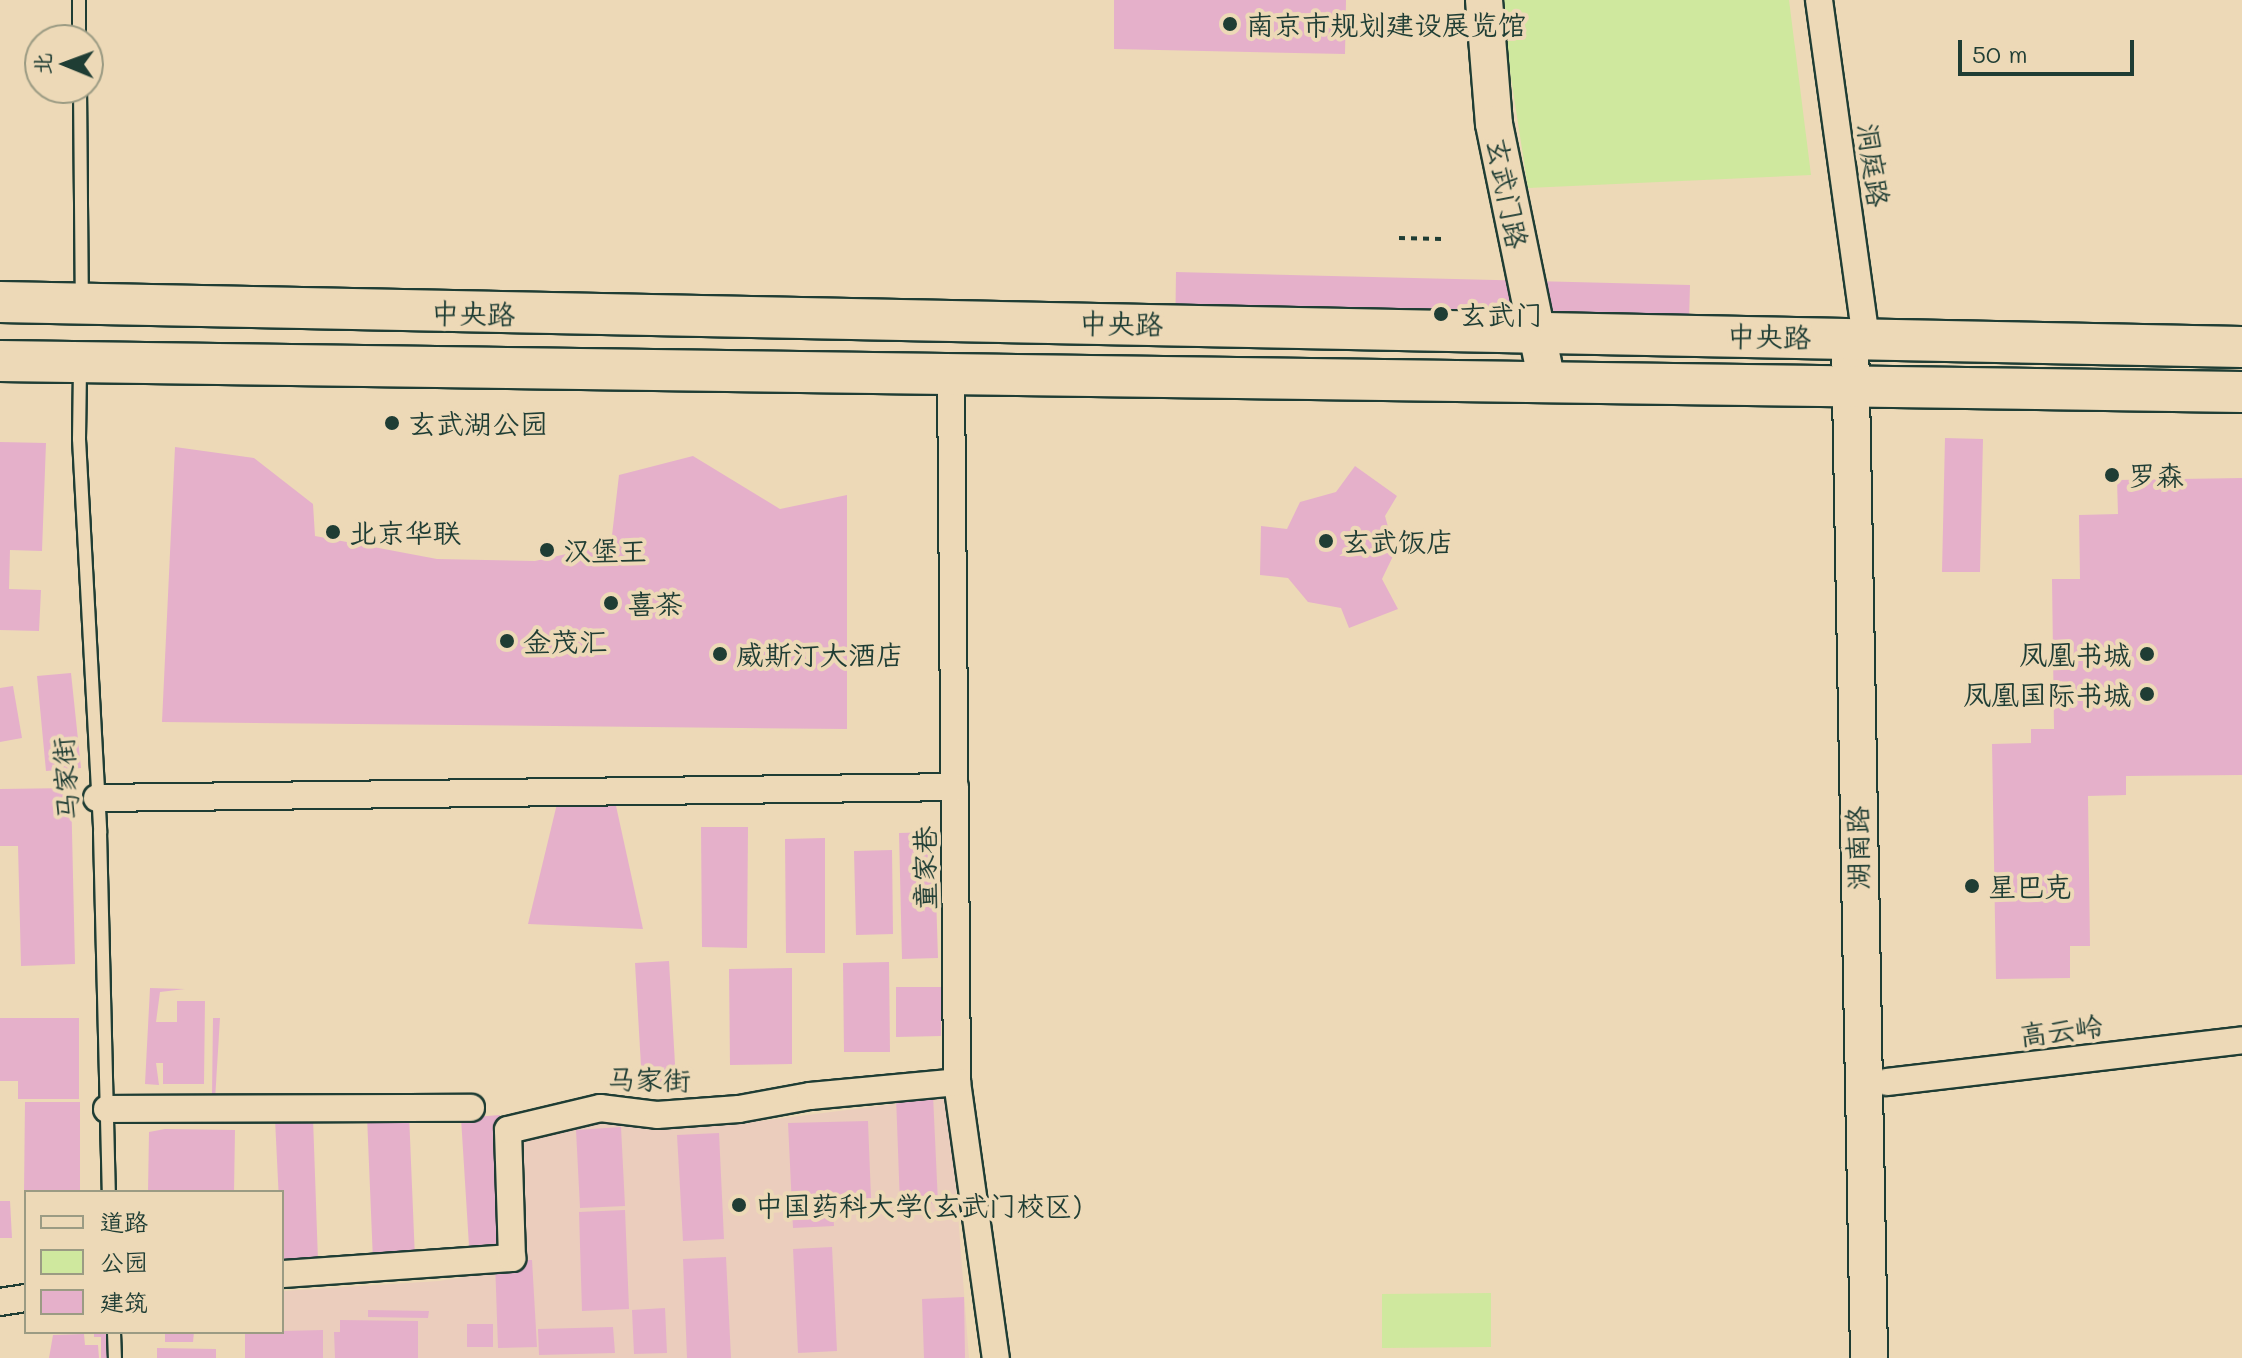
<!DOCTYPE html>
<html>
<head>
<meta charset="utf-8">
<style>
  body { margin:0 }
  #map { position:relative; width:2242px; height:1358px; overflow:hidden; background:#edd9b7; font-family:Mali,"LXGW WenKai TC",sans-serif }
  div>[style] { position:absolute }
  .built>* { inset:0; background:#ebcdbd }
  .green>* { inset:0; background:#cfe89e }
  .building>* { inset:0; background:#e5b0ca }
  .path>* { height:4px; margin-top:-2px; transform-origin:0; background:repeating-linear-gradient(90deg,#1f3d34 0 6px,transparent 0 12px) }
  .roads { filter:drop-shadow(2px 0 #1f3d34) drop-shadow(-2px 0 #1f3d34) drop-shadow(0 2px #1f3d34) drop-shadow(0 -2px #1f3d34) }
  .lane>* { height:12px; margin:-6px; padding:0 6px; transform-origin:6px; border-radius:6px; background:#edd9b7 }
  .street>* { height:26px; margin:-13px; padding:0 13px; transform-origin:13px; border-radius:13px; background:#edd9b7 }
  .secondary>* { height:36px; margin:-18px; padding:0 18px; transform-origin:18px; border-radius:18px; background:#edd9b7 }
  .primary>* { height:40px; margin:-20px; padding:0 20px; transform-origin:20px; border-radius:20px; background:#edd9b7 }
  .dots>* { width:22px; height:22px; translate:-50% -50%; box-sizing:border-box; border:4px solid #edd9b7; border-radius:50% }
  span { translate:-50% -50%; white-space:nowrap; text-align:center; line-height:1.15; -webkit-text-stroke:8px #edd9b7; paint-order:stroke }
  .poi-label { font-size:28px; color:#1f3d34 }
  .left { translate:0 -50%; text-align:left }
  .right { translate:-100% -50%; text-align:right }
  .street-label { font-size:28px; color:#1f3d34 }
  .legend { position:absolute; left:24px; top:1190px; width:260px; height:144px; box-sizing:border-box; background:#edd9b7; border:2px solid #9b9b83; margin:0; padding:10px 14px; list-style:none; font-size:24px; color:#1f3d34 }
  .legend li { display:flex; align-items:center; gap:16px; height:40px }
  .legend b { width:40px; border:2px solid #9b9b83 }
  .north { position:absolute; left:24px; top:24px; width:80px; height:80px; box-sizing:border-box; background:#edd9b7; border:2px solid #9b9b83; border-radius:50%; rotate:271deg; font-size:22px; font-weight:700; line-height:32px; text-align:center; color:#1f3d34 }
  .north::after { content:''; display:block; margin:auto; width:28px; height:36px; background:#1f3d34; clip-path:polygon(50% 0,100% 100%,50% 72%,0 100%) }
  .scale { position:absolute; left:1958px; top:40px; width:176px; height:36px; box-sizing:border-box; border:4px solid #1f3d34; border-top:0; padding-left:10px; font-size:24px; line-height:28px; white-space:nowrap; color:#1f3d34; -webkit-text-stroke:6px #edd9b7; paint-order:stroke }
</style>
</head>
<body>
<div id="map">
  <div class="built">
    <div style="clip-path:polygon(949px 1097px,969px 1358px,252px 1358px,282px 1332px,282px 1291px,439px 1281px,522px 1268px,519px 1142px,611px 1120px,647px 1127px,736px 1124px)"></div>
  </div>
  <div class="green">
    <div style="clip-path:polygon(1499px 0,1789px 0,1811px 175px,1528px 188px)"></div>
    <div style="clip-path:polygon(1491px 1293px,1491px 1347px,1382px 1348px,1382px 1294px)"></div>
  </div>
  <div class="building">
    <div style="clip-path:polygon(1114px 0,1346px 0,1345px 54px,1114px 49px)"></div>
    <div style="clip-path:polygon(1176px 272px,1690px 285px,1688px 358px,1175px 345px)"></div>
    <div style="clip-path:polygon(1945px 438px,1983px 439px,1980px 572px,1942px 572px)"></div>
    <div style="clip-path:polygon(0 442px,46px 443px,42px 551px,10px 550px,9px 589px,41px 590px,39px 631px,0 630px)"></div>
    <div style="clip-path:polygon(175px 447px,254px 458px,313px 504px,315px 536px,437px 559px,535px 561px,611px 544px,619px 475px,693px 456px,780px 509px,847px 495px,847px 729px,162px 722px)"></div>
    <div style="clip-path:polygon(1355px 466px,1397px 496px,1385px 516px,1395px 552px,1382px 579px,1398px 609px,1349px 628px,1341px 608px,1308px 602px,1288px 578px,1260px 575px,1261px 526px,1287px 529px,1300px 502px,1336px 492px)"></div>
    <div style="clip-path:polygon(2242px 478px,2242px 775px,2126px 776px,2126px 795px,2088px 796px,2090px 946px,2070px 946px,2070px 978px,1996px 979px,1992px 744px,2031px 743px,2031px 729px,2054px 729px,2052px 579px,2080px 579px,2079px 515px,2118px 514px,2117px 480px)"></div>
    <div style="clip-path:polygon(71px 673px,81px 768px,46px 771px,37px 676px)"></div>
    <div style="clip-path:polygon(13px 686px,22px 738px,0 742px,0 688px)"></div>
    <div style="clip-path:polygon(562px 783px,611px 783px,643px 929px,528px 924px)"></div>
    <div style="clip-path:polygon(71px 788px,75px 964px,21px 966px,18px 846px,0 846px,0 789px)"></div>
    <div style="clip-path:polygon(701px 827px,748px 827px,747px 948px,702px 947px)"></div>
    <div style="clip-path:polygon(934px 832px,938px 958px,902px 959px,899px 833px)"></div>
    <div style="clip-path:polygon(825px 838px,825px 953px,786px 953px,785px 839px)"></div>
    <div style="clip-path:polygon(892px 850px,893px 934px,856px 935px,854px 851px)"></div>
    <div style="clip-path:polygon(669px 961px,676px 1081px,642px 1083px,635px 963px)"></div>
    <div style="clip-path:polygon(889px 962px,890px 1052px,844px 1052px,843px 963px)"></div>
    <div style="clip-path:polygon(792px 968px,792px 1064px,730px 1065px,729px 969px)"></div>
    <div style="clip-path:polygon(896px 987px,941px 987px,941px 1036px,896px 1037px)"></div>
    <div style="clip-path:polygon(150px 988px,185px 989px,160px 992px,156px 1022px,177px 1022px,177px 1001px,205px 1001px,204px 1084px,163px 1084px,163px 1063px,156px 1063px,159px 1085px,145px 1084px)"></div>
    <div style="clip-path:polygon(0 1018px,79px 1018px,79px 1099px,18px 1099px,18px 1081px,0 1081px)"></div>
    <div style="clip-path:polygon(213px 1018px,220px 1018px,215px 1100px,212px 1097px)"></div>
    <div style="clip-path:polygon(933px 1095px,938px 1203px,900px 1205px,896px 1096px)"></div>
    <div style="clip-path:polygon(25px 1102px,80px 1102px,80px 1192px,24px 1192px)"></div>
    <div style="clip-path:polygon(409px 1114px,415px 1259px,373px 1261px,367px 1116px)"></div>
    <div style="clip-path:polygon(500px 1115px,508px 1243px,469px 1246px,461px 1118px)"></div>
    <div style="clip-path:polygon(313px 1118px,318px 1261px,282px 1263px,275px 1119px)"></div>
    <div style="clip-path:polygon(868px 1121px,871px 1198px,832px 1198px,834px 1226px,793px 1228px,788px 1123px)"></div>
    <div style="clip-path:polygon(621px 1127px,625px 1206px,580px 1208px,576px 1130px)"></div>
    <div style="clip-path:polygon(165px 1129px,235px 1130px,234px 1192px,148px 1192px,149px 1132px)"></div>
    <div style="clip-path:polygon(719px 1133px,724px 1239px,683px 1241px,677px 1135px)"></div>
    <div style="clip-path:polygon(0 1201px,10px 1201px,12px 1238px,0 1238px)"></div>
    <div style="clip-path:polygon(625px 1210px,629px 1309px,582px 1311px,579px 1212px)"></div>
    <div style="clip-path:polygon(832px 1247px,837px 1351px,798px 1353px,793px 1249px)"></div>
    <div style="clip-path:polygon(726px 1257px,731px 1358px,687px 1358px,683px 1259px)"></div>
    <div style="clip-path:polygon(495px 1260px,532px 1260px,537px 1347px,498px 1348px)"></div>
    <div style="clip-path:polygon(964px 1297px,965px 1358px,924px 1358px,922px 1299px)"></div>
    <div style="clip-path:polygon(665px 1308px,667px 1353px,634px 1354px,632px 1310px)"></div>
    <div style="clip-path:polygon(368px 1310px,429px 1311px,428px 1318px,368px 1317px)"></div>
    <div style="clip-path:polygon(340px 1320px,418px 1321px,418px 1358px,335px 1358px,334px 1332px,340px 1332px)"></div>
    <div style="clip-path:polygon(467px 1324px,493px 1324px,493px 1347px,467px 1347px)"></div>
    <div style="clip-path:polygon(613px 1327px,615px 1353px,539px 1355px,538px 1329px)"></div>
    <div style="clip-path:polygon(323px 1330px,323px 1358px,245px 1358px,245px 1332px)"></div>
    <div style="clip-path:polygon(94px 1332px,112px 1332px,113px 1358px,101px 1358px,101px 1337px,94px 1337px)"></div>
    <div style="clip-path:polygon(165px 1332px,194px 1332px,193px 1342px,165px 1342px)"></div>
    <div style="clip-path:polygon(84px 1334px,85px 1345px,98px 1345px,99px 1358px,49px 1358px,53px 1335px)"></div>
    <div style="clip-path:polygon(157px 1348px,216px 1349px,216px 1358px,157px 1358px)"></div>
  </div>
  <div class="path">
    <div style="left:1399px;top:238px;width:43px;rotate:1.3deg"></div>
  </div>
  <div class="roads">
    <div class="lane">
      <div style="left:79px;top:0;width:40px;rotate:90deg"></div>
      <div style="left:80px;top:88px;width:209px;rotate:89.5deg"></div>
      <div style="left:80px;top:368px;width:71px;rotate:90.8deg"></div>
      <div style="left:79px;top:439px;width:394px;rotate:86.9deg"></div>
      <div style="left:100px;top:832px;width:360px;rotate:88.6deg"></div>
      <div style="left:114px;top:1332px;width:26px;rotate:88deg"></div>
    </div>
    <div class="street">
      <div style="left:1819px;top:0;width:342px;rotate:82.1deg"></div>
      <div style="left:951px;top:375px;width:707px;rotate:89.51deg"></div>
      <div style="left:957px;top:1082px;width:279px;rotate:82deg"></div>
      <div style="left:97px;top:798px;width:858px;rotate:-0.73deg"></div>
      <div style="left:1887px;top:1082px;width:357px;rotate:-6.7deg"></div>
      <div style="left:107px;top:1109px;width:364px;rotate:-0.2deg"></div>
      <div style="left:282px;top:1274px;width:231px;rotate:-4deg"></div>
      <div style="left:512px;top:1258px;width:128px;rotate:-91.8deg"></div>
      <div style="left:508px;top:1130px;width:95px;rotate:-13.4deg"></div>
      <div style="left:600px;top:1108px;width:57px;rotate:7deg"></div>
      <div style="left:657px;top:1115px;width:82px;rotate:-4.2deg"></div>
      <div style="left:739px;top:1109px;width:72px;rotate:-10.4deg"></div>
      <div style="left:810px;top:1096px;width:148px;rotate:-5.4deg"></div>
      <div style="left:0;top:1302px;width:26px;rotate:-9deg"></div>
    </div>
    <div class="secondary">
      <div style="left:1484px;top:0;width:124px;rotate:85.4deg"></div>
      <div style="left:1494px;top:124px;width:264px;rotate:78.4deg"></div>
      <div style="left:1850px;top:338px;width:1020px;rotate:88.93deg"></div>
    </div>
    <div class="primary">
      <div style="left:0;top:302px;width:2242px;rotate:1.15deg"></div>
      <div style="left:0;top:361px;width:2242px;rotate:0.79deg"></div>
    </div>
  </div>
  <div class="dots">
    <div style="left:1230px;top:24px;background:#1f3d34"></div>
    <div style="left:1441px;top:314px;background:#1f3d34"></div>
    <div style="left:392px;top:423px;background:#1f3d34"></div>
    <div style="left:2112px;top:475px;background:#1f3d34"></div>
    <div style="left:333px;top:532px;background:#1f3d34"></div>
    <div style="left:1326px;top:541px;background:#1f3d34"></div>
    <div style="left:547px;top:550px;background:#1f3d34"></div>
    <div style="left:611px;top:603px;background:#1f3d34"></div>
    <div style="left:507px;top:641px;background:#1f3d34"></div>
    <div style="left:720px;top:654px;background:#1f3d34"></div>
    <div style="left:2147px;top:654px;background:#1f3d34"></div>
    <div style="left:2147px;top:694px;background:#1f3d34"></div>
    <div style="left:1972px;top:886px;background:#1f3d34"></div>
    <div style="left:739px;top:1205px;background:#1f3d34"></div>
  </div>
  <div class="poi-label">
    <span class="left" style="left:1246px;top:24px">南京市规划建设展览馆</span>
    <span class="left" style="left:1459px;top:314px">玄武门</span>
    <span class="left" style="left:408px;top:423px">玄武湖公园</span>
    <span class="left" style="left:2128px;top:475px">罗森</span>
    <span class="left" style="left:349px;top:532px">北京华联</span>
    <span class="left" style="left:1342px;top:541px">玄武饭店</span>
    <span class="left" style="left:563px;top:550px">汉堡王</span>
    <span class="left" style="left:627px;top:603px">喜茶</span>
    <span class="left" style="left:523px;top:641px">金茂汇</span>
    <span class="left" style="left:736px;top:654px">威斯汀大酒店</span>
    <span class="right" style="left:2131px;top:654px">凤凰书城</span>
    <span class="right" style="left:2131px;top:694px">凤凰国际书城</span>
    <span class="left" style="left:1988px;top:886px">星巴克</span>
    <span class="left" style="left:755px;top:1205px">中国药科大学(玄武门校区)</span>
  </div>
  <div class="street-label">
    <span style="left:1874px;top:165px;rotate:82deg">洞庭路</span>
    <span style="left:1508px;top:193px;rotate:79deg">玄武门路</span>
    <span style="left:473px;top:313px;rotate:1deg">中央路</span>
    <span style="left:1121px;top:323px;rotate:1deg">中央路</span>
    <span style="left:1769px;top:336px;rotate:1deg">中央路</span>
    <span style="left:65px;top:779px;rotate:-94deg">马家街</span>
    <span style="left:1857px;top:848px;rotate:-91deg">湖南路</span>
    <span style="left:924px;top:868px;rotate:-90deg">童家巷</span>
    <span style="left:2061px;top:1030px;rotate:-7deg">高云岭</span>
    <span style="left:649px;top:1079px;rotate:1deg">马家街</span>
  </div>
  <ul class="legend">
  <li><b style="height:10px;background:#edd9b7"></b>道路</li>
  <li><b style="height:22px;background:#cfe89e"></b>公园</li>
  <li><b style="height:22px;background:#e5b0ca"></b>建筑</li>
  </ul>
  <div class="north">北</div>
  <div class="scale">50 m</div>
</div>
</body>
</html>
